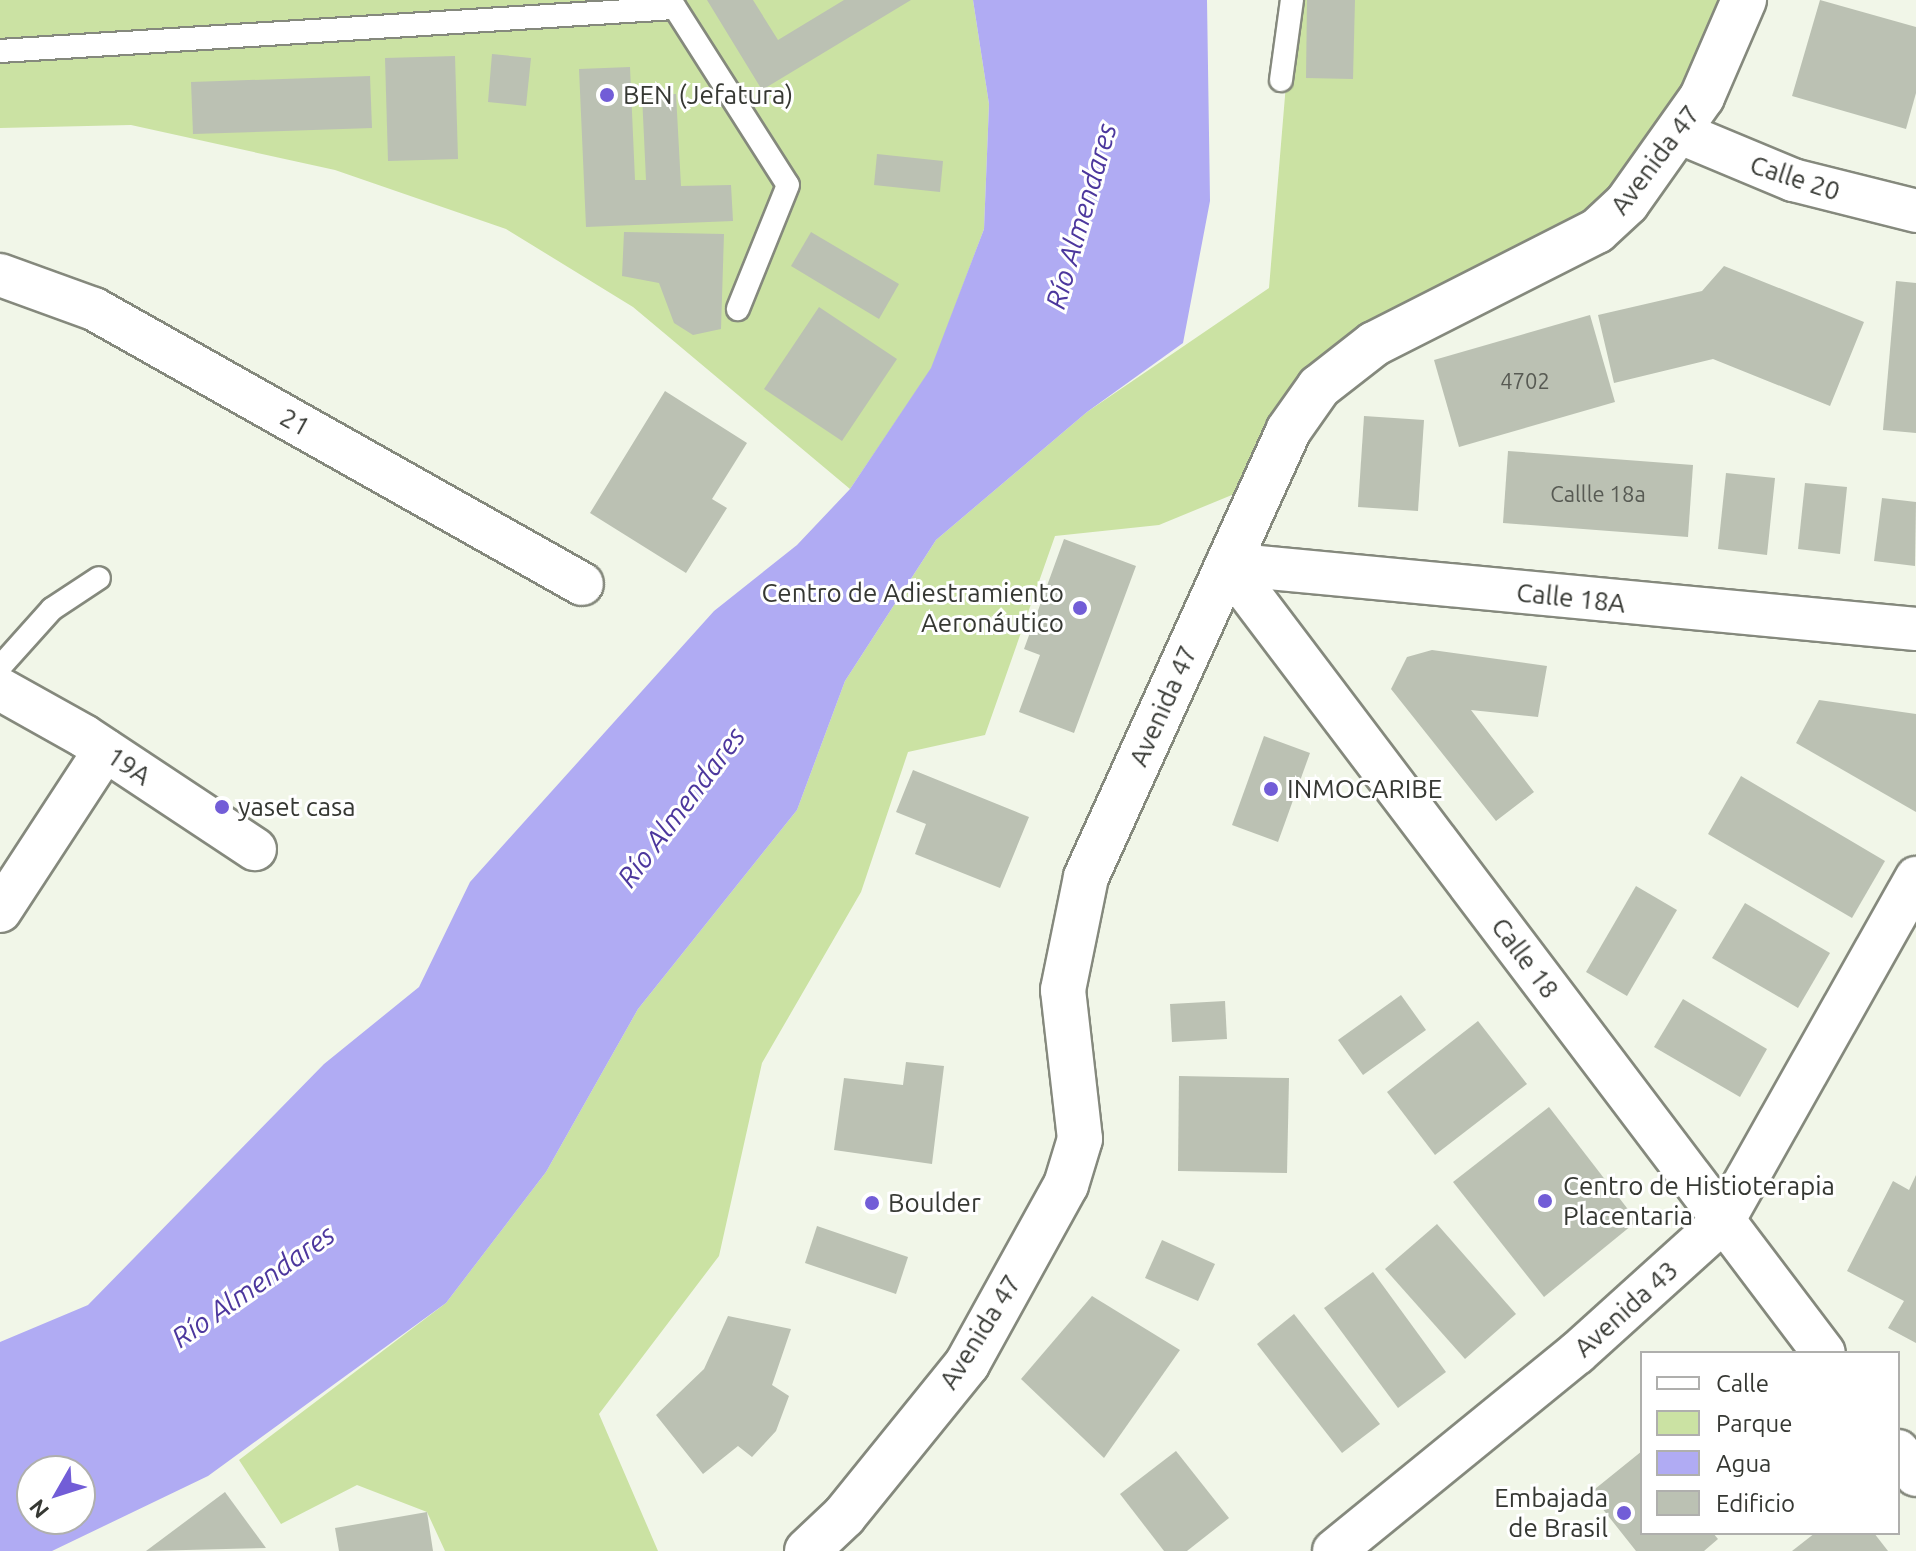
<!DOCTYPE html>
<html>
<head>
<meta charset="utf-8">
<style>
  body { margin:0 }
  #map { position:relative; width:1916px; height:1551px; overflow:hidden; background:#f1f6e8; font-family:Ubuntu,sans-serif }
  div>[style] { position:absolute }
  .green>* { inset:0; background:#cbe2a3 }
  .water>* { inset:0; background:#b0abf3 }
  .building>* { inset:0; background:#bbc1b3 }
  .roads { filter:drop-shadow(2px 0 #85897d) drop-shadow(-2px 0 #85897d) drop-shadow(0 2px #85897d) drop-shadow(0 -2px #85897d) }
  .service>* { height:22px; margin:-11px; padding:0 11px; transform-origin:11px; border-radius:11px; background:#fff }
  .minor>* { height:42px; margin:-21px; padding:0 21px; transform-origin:21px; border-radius:21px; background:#fff }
  .tertiary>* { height:44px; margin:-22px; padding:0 22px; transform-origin:22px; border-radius:22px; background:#fff }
  .dots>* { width:22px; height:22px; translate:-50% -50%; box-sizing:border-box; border:4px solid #fff; border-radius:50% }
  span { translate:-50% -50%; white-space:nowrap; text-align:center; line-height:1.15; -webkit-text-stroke:6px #fff; paint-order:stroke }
  .number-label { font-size:22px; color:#575a53 }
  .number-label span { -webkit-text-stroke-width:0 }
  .poi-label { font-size:26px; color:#363833 }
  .left { translate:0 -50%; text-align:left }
  .right { translate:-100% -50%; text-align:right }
  .street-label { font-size:26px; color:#363833 }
  .water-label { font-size:28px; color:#4c379d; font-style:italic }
  .legend { position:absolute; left:1640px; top:1351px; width:260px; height:184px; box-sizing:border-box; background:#fff; border:2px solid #afafad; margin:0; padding:10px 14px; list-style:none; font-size:24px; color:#363833 }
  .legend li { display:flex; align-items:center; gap:16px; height:40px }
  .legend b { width:40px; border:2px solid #afafad }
  .north { position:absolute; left:16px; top:1455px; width:80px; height:80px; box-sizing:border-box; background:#fff; border:2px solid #afafad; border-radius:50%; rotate:231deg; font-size:22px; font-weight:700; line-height:32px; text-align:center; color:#363833 }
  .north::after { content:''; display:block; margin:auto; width:28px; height:36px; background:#725dd7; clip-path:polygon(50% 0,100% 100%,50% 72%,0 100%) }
</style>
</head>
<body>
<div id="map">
  <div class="green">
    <div style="clip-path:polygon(0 0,973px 0,989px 104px,984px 229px,932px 368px,850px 489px,633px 307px,506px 229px,335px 170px,131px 125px,0 128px)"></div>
    <div style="clip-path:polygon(1293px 0,1744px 0,1627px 203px,1373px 344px,1261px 483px,1159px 525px,1055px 536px,985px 735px,908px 752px,861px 892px,762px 1063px,719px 1256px,599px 1414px,658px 1551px,445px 1551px,427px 1512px,357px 1485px,281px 1524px,239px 1460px,446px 1303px,546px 1172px,638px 1009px,797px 810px,845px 681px,936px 540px,1087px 412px,1269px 288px)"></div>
  </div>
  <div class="water">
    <div style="clip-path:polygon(evenodd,973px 0,1207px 0,1210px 201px,1183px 343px,1087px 412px,936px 540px,845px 681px,797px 810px,638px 1009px,546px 1172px,446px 1303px,208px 1476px,52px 1551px,0 1551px,0 1342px,88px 1305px,324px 1064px,419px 987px,470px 882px,714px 611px,797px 545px,850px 489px,931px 368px,984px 229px,989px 104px,973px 0,32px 1471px,80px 1471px,80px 1519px,32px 1519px,32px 1471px)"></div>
  </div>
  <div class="building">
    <div style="clip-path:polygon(707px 0,753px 0,778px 40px,844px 0,911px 0,762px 90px)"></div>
    <div style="clip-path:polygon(1307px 0,1355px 0,1353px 79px,1306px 78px)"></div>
    <div style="clip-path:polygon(1820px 0,1916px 27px,1916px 93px,1906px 129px,1792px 96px)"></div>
    <div style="clip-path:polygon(492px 54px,531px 58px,526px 106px,488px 102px)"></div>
    <div style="clip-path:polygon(455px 56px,458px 159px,388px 161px,385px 58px)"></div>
    <div style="clip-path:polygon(630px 67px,635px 180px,646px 180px,642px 95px,676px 94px,681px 186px,731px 185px,733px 221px,586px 227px,579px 69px)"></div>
    <div style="clip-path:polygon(370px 76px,372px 128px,193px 134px,191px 82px)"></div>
    <div style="clip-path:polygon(877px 154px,943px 161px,940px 192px,874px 185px)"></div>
    <div style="clip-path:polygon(624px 232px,724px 234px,721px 329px,693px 335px,674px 323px,659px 283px,622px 276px)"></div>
    <div style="clip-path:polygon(811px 232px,899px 284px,879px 319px,791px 266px)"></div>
    <div style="clip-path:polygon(1724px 266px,1864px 322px,1830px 406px,1713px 359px,1614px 383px,1598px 315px,1702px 291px)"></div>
    <div style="clip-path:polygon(1896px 281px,1916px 283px,1916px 433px,1883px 430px)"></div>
    <div style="clip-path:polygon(819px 307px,897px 359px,842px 441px,764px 389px)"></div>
    <div style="clip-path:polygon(1590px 315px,1615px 402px,1459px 447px,1434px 360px)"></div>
    <div style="clip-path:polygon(665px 391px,747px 443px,712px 499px,727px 508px,686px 573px,590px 513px)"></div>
    <div style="clip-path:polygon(1364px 416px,1424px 420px,1418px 511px,1358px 507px)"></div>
    <div style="clip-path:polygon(1508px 451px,1693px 465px,1688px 537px,1503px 523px)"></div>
    <div style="clip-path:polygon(1726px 473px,1775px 478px,1767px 555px,1718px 549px)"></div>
    <div style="clip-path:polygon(1805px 483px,1847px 487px,1840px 554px,1798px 549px)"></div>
    <div style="clip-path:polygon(1882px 498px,1916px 502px,1915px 566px,1874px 561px)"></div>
    <div style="clip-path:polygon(1064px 539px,1136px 566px,1074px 733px,1019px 712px,1040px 655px,1024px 649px)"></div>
    <div style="clip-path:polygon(1432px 650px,1547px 666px,1538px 717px,1471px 710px,1534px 792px,1496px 821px,1391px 689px,1407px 657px)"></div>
    <div style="clip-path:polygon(1819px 700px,1916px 714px,1916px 812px,1796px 743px)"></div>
    <div style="clip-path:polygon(1264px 736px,1310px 753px,1278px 842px,1232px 825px)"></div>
    <div style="clip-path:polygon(913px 770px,1029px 817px,1000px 888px,915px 854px,926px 824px,896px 812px)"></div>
    <div style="clip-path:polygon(1741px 776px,1885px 861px,1852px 918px,1708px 834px)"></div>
    <div style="clip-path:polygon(1636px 886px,1677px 910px,1627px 996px,1586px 972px)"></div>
    <div style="clip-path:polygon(1745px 903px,1830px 953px,1798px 1008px,1712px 958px)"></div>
    <div style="clip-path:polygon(1401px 995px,1426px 1030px,1363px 1075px,1338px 1040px)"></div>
    <div style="clip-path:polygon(1683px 999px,1767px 1049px,1740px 1097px,1654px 1047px)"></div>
    <div style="clip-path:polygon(1225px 1001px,1227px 1039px,1172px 1042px,1170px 1004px)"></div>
    <div style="clip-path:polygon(1478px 1021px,1527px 1084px,1435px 1155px,1387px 1092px)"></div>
    <div style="clip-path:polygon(906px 1062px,944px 1066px,932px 1164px,834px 1150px,844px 1078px,903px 1085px)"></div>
    <div style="clip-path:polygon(1179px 1076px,1289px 1078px,1287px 1173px,1178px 1171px)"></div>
    <div style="clip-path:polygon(1549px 1107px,1637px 1221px,1544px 1297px,1453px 1182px)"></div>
    <div style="clip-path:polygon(1916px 1175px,1916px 1343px,1888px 1328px,1904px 1301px,1847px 1271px,1893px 1181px,1909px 1190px)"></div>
    <div style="clip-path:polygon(1437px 1224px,1516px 1314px,1465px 1359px,1385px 1269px)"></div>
    <div style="clip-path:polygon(817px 1226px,908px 1257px,896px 1294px,805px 1263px)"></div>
    <div style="clip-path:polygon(1162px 1240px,1215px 1264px,1198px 1301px,1145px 1278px)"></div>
    <div style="clip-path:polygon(1373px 1272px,1446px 1372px,1398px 1408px,1324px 1308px)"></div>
    <div style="clip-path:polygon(1092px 1296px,1180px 1350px,1104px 1458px,1021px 1379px)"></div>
    <div style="clip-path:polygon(1294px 1314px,1380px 1424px,1342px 1453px,1257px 1344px)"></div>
    <div style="clip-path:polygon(728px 1316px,791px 1329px,772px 1385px,789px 1396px,776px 1431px,752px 1457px,738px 1446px,703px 1474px,656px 1415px,704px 1369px)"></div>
    <div style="clip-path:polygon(1176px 1451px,1229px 1518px,1187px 1551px,1164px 1551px,1120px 1494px)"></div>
    <div style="clip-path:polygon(1642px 1451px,1642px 1533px,1713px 1533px,1718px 1539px,1704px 1551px,1636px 1551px,1590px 1493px)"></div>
    <div style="clip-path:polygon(225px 1492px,266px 1548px,146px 1551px)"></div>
    <div style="clip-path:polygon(427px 1512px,433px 1551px,339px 1551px,335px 1528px)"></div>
    <div style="clip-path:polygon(1815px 1533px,1874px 1533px,1888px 1551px,1792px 1551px)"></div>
  </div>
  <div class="roads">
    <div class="service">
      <div style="left:670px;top:0;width:219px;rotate:57.5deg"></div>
      <div style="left:788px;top:185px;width:134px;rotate:112deg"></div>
      <div style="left:0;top:51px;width:676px;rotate:-3.65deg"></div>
      <div style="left:1281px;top:80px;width:81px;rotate:-82.2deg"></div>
      <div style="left:0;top:667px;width:78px;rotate:-48.1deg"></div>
      <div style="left:52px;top:609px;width:56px;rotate:-33.4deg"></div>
    </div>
    <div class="minor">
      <div style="left:1678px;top:132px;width:125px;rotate:22.7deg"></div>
      <div style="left:1793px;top:180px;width:127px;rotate:14.1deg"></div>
      <div style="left:0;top:275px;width:100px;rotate:19.9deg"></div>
      <div style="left:94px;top:309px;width:560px;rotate:29.4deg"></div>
      <div style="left:1227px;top:564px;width:989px;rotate:52.89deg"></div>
      <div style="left:1227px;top:564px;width:692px;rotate:5.39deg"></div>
      <div style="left:0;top:689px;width:96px;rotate:29.2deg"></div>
      <div style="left:84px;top:736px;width:205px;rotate:33.5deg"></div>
      <div style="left:0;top:911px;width:192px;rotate:-56.9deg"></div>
      <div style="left:1898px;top:1451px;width:30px;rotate:53deg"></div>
      <div style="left:1334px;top:1551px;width:313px;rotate:-39.2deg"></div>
      <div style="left:1577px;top:1353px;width:197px;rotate:-42.1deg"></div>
      <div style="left:1723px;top:1221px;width:394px;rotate:-60.6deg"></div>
    </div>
    <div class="tertiary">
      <div style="left:807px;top:1551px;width:51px;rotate:-43.4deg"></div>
      <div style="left:844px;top:1516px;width:196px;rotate:-51deg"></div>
      <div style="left:967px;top:1364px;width:205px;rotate:-61.1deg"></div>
      <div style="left:1066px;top:1185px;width:48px;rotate:-73.1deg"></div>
      <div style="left:1080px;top:1139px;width:150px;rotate:-96.5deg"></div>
      <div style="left:1063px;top:990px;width:115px;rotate:-78.5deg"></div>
      <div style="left:1086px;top:877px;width:490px;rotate:-65.6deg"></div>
      <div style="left:1288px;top:431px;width:54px;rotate:-54.8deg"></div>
      <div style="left:1319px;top:387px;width:70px;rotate:-38deg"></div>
      <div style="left:1374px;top:344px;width:250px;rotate:-26.9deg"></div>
      <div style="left:1597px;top:231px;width:41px;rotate:-43deg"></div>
      <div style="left:1627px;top:203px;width:130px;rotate:-54.7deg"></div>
      <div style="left:1702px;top:97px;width:106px;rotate:-66.6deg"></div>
    </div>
  </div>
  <div class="dots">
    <div style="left:607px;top:95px;background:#725dd7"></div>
    <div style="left:1080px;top:608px;background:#725dd7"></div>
    <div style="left:1271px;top:789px;background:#725dd7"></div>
    <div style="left:222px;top:807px;background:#725dd7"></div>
    <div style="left:1545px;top:1201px;background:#725dd7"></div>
    <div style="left:872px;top:1203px;background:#725dd7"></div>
    <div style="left:1624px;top:1513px;background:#725dd7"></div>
  </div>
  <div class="number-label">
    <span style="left:1525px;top:381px">4702</span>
    <span style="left:1598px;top:494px">Callle 18a</span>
  </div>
  <div class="poi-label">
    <span class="left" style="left:623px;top:95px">BEN (Jefatura)</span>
    <span class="right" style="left:1064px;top:608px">Centro de Adiestramiento<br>Aeronáutico</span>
    <span class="left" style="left:1287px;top:789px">INMOCARIBE</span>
    <span class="left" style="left:238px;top:807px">yaset casa</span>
    <span class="left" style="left:1563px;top:1201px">Centro de Histioterapia<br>Placentaria</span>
    <span class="left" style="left:888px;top:1203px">Boulder</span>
    <span class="right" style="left:1608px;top:1513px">Embajada<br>de Brasil</span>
  </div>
  <div class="street-label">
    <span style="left:1655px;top:160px;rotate:-53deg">Avenida 47</span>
    <span style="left:1795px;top:178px;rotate:18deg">Calle 20</span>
    <span style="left:295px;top:422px;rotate:29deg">21</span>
    <span style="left:1571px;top:598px;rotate:6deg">Calle 18A</span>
    <span style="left:1163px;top:706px;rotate:-66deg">Avenida 47</span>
    <span style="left:129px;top:766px;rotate:34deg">19A</span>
    <span style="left:1525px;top:958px;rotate:53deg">Calle 18</span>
    <span style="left:1626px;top:1309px;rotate:-42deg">Avenida 43</span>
    <span style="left:980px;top:1332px;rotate:-58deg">Avenida 47</span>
  </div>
  <div class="water-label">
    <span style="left:1081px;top:216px;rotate:-74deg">Río Almendares</span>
    <span style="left:681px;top:807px;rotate:-53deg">Río Almendares</span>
    <span style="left:253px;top:1286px;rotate:-35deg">Río Almendares</span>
  </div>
  <ul class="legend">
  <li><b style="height:10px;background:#fff"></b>Calle</li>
  <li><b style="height:22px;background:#cbe2a3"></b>Parque</li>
  <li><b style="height:22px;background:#b0abf3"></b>Agua</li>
  <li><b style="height:22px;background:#bbc1b3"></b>Edificio</li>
  </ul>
  <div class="north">N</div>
</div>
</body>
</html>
